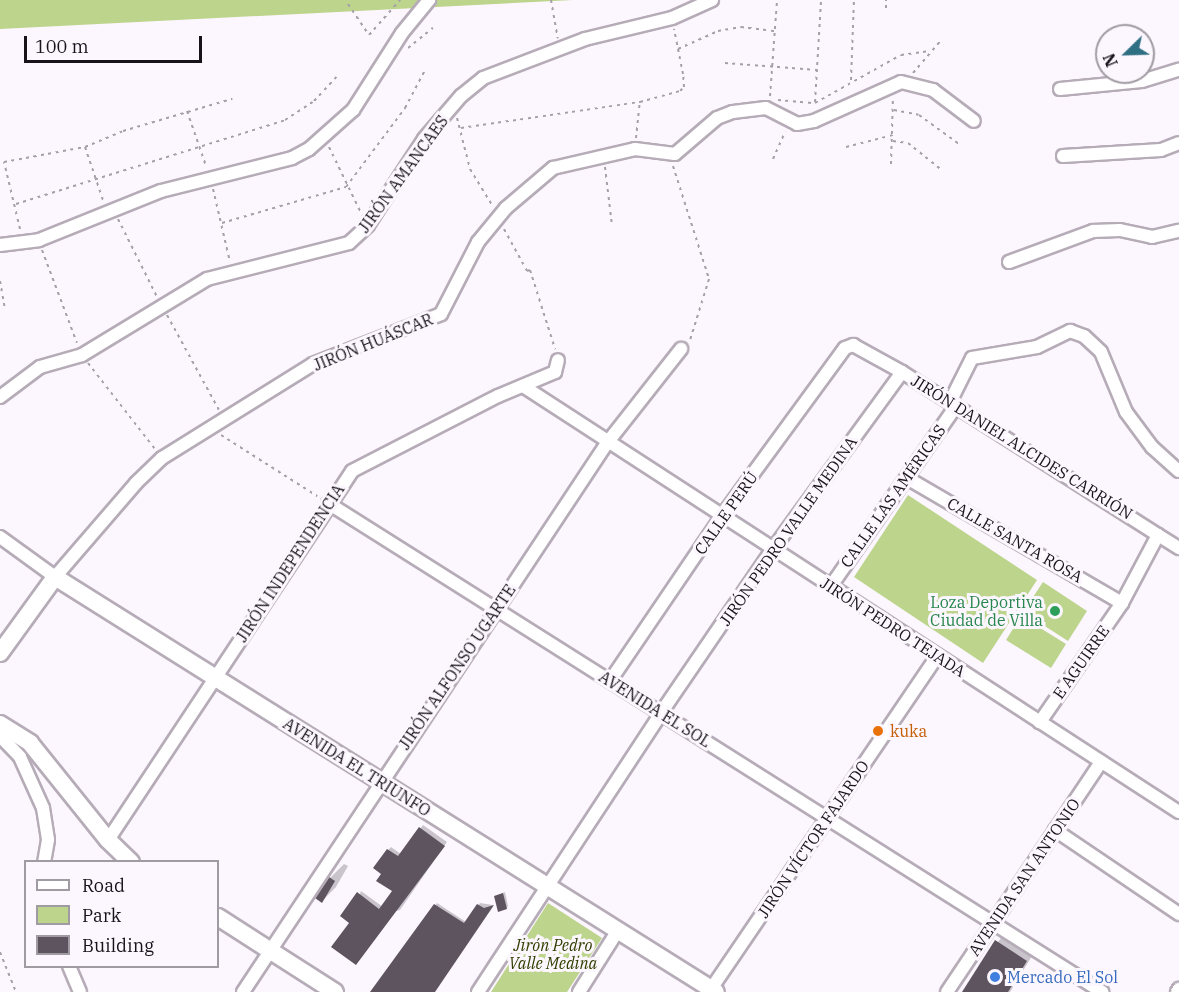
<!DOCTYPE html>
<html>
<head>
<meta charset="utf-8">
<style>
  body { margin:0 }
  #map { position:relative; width:1179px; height:992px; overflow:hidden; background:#fcf6fe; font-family:"IBM Plex Serif",serif }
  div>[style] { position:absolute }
  .green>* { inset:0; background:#bdd48c }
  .shadow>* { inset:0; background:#0003 }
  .building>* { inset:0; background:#5e545f }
  .path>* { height:2px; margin-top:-1px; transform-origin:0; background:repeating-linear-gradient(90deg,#a5a0a7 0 3px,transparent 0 7.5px) }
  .roads { filter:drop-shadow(2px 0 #b6acb8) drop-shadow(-2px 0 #b6acb8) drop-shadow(0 2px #b6acb8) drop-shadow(0 -2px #b6acb8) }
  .street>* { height:12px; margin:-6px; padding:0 6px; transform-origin:6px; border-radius:6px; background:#fff }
  .secondary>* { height:16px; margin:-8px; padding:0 8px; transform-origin:8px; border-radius:8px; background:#fff }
  .dots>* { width:16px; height:16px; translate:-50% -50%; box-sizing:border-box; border:3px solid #fcf6fe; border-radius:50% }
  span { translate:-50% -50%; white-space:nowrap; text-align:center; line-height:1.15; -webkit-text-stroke:6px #fcf6fe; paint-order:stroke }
  .street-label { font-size:16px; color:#171318 }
  .leisure-label { font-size:16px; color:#27864d }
  .right { translate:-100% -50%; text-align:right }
  .food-label { font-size:16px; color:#c56008 }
  .left { translate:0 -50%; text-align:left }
  .park-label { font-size:16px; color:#313f01; font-style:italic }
  .shop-label { font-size:16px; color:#366cbe }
  .legend { position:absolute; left:24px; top:860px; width:195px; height:108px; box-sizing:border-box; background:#fcf6fe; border:2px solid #a09ba2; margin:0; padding:8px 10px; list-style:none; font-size:18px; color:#171318 }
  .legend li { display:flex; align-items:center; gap:12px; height:30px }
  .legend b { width:30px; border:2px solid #a09ba2 }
  .north { position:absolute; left:1095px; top:24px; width:60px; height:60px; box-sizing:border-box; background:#fcf6fe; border:2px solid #a09ba2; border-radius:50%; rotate:247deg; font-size:16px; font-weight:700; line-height:24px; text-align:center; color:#171318 }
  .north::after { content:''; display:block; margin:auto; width:21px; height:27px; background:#2f6f83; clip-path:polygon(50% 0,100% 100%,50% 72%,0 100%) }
  .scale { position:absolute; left:24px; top:36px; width:178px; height:27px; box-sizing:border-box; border:3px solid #171318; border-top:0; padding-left:8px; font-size:18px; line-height:21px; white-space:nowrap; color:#171318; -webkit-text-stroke:4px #fcf6fe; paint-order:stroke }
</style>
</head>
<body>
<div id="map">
  <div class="green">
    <div style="clip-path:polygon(0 0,573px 0,0 29px)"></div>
    <div style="clip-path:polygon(908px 495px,1037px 580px,983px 663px,854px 577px)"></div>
    <div style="clip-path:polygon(1043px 582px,1087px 611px,1068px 641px,1023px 612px)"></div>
    <div style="clip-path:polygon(1021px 616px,1066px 644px,1051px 668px,1006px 640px)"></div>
    <div style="clip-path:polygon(548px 903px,602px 938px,567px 992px,491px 992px)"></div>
  </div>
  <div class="shadow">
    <div style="clip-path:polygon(423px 825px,447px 842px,400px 910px,351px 922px,361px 891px,383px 907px,394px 891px,383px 873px,388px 850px,391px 847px,401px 854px)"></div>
    <div style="clip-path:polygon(344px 864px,348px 866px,336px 887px,322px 901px,330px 878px)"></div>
    <div style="clip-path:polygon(505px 892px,508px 906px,507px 908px,496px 896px)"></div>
    <div style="clip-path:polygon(437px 903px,466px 922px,480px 903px,493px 905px,434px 992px,379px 992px,374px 988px)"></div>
    <div style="clip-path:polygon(1005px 932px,1035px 951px,1010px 992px,964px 992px)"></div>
  </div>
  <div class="building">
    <div style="clip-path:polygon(419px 827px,445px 846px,356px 965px,331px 947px,349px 923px,340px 916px,357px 892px,379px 909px,392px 891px,376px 881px,381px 874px,373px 868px,387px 849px,398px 856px)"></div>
    <div style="clip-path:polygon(329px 877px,335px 881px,322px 903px,315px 898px)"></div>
    <div style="clip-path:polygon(503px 893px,507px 909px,498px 912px,494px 896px)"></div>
    <div style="clip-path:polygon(434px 904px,464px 923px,477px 904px,484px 908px,494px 905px,435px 992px,370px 992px)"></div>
    <div style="clip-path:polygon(995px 940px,1027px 961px,1008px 992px,962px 992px)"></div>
  </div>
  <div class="path">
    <div style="left:551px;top:0;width:39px;rotate:80deg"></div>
    <div style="left:348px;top:4px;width:37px;rotate:56deg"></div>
    <div style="left:369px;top:35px;width:47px;rotate:-48.5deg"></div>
    <div style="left:886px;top:8px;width:8px;rotate:-90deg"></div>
    <div style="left:408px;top:48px;width:32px;rotate:-39deg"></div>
    <div style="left:678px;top:49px;width:44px;rotate:-24.2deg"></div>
    <div style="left:718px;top:31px;width:23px;rotate:-10deg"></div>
    <div style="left:741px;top:27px;width:34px;rotate:7deg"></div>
    <div style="left:725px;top:63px;width:92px;rotate:4.4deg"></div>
    <div style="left:913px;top:73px;width:45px;rotate:-49.5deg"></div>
    <div style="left:851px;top:80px;width:80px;rotate:-87.9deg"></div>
    <div style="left:770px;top:96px;width:96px;rotate:-85.8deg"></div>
    <div style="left:778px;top:100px;width:37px;rotate:5deg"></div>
    <div style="left:815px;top:103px;width:98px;rotate:-29.2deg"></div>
    <div style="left:901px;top:55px;width:29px;rotate:-8deg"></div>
    <div style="left:815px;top:102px;width:102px;rotate:-86.6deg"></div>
    <div style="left:894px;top:110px;width:25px;rotate:11deg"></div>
    <div style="left:919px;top:115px;width:49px;rotate:35.9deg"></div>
    <div style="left:187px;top:111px;width:58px;rotate:70.9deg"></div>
    <div style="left:457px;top:118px;width:53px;rotate:75.7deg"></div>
    <div style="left:470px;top:169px;width:42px;rotate:58.6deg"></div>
    <div style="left:461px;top:128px;width:181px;rotate:-8.3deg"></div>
    <div style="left:640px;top:102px;width:41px;rotate:-15.4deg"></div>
    <div style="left:680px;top:91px;width:6px;rotate:-45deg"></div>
    <div style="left:684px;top:87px;width:13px;rotate:-94deg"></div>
    <div style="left:683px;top:74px;width:46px;rotate:-101.3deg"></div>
    <div style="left:636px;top:138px;width:36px;rotate:-84deg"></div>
    <div style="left:893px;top:141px;width:15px;rotate:8deg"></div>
    <div style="left:908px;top:143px;width:45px;rotate:38.7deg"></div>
    <div style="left:85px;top:147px;width:59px;rotate:71.3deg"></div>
    <div style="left:329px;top:147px;width:76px;rotate:64.1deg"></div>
    <div style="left:846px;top:147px;width:49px;rotate:-14.3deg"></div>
    <div style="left:773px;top:159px;width:30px;rotate:-66deg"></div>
    <div style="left:891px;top:164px;width:66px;rotate:-88.3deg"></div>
    <div style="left:673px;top:166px;width:119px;rotate:72.3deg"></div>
    <div style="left:709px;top:279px;width:64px;rotate:107.3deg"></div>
    <div style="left:605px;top:167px;width:59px;rotate:83.2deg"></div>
    <div style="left:213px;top:189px;width:75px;rotate:76.9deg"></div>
    <div style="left:16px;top:204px;width:282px;rotate:-17.3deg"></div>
    <div style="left:285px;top:120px;width:35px;rotate:-33deg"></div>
    <div style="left:314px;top:101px;width:37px;rotate:-47deg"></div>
    <div style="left:118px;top:219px;width:87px;rotate:63.4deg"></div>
    <div style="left:222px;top:223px;width:129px;rotate:-16.2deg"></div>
    <div style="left:346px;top:187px;width:99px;rotate:-53.2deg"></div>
    <div style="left:405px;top:108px;width:41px;rotate:-62.2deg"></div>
    <div style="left:20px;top:229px;width:69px;rotate:-103.4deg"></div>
    <div style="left:4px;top:162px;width:82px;rotate:-10.5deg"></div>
    <div style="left:85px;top:147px;width:41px;rotate:-22.8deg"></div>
    <div style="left:123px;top:131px;width:114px;rotate:-16.4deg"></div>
    <div style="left:504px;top:229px;width:48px;rotate:61.3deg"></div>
    <div style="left:527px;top:271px;width:3px;rotate:-18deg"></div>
    <div style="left:530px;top:270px;width:83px;rotate:72.4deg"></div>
    <div style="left:42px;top:250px;width:99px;rotate:69.4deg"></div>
    <div style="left:0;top:281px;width:29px;rotate:80deg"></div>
    <div style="left:167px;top:315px;width:108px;rotate:61.3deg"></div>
    <div style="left:88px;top:363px;width:109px;rotate:52.1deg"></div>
    <div style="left:221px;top:435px;width:114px;rotate:32.4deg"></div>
    <div style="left:0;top:952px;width:43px;rotate:68.2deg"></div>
  </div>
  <div class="roads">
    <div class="street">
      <div style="left:1060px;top:89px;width:82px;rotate:-5.6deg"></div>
      <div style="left:1142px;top:81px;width:39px;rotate:-17deg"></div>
      <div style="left:1063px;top:156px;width:98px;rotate:-3.5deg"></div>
      <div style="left:1161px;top:150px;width:19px;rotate:-21deg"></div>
      <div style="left:0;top:245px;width:39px;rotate:-7deg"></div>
      <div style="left:39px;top:240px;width:131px;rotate:-21.9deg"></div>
      <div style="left:161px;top:191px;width:135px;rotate:-14.1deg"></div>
      <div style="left:292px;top:158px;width:19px;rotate:-28deg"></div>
      <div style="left:309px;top:149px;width:59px;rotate:-41.6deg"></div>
      <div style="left:353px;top:110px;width:91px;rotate:-57.5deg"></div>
      <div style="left:402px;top:33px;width:43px;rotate:-50.7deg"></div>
      <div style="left:1009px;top:262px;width:90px;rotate:-20.3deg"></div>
      <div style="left:1093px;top:231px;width:27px;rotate:-2deg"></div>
      <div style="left:1120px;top:230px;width:33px;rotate:12deg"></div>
      <div style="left:1152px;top:237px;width:28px;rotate:-13deg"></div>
      <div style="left:523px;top:386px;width:782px;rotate:33deg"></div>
      <div style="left:0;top:397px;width:50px;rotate:-36.9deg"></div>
      <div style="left:40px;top:367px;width:44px;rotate:-15.9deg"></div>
      <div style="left:82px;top:355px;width:146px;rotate:-31.3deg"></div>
      <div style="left:207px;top:279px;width:146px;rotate:-14.2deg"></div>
      <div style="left:349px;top:243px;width:26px;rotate:-43deg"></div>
      <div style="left:368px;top:225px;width:103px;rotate:-56.9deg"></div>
      <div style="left:424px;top:139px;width:57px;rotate:-49.3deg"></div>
      <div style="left:461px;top:96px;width:28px;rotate:-39deg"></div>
      <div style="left:483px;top:78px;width:109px;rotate:-20.9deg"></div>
      <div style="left:585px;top:39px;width:89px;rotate:-13.6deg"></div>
      <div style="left:672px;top:18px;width:44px;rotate:-24.2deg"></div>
      <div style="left:950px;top:402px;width:49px;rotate:-63.4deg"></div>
      <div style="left:972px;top:358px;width:66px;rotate:-9.6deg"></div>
      <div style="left:1037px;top:347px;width:37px;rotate:-26deg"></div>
      <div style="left:1070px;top:331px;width:15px;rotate:20deg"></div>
      <div style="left:1084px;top:336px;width:23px;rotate:43deg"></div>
      <div style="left:1101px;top:352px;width:65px;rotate:67.4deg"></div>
      <div style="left:1126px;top:412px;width:44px;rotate:53.4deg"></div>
      <div style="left:1152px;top:447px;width:36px;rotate:42deg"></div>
      <div style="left:907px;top:478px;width:249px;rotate:30.2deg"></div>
      <div style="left:328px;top:503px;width:916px;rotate:32.28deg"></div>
      <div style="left:1158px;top:535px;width:25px;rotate:32deg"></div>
      <div style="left:0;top:537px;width:68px;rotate:36deg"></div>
      <div style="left:55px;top:577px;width:124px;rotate:-49.2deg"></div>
      <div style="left:136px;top:483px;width:36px;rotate:-44deg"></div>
      <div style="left:162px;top:458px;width:178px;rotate:-31.9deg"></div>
      <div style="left:313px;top:364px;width:137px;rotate:-21.3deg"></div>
      <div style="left:441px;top:314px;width:81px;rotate:-62.8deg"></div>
      <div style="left:478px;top:242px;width:44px;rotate:-50.5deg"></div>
      <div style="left:506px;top:208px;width:62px;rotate:-40.4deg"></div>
      <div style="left:553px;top:168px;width:84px;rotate:-13deg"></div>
      <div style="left:635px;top:149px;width:40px;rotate:7.1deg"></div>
      <div style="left:675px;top:154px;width:55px;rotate:-40.6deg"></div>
      <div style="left:717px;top:118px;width:17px;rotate:-21deg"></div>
      <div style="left:733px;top:112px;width:33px;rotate:-7deg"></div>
      <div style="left:766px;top:108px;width:35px;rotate:27deg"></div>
      <div style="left:797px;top:124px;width:17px;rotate:-10deg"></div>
      <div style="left:814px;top:121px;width:95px;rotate:-24.1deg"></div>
      <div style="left:901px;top:82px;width:33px;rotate:14deg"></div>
      <div style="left:933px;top:90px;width:51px;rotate:37.1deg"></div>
      <div style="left:831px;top:586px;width:219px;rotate:-55.2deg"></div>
      <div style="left:610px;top:681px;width:199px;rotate:-55.8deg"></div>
      <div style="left:722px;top:516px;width:208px;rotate:-53.8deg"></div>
      <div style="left:845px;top:348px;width:9px;rotate:-21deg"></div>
      <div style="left:853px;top:345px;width:56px;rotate:28.9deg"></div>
      <div style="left:902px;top:372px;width:303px;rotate:32.5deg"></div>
      <div style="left:1158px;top:535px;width:77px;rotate:117.9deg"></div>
      <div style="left:1122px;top:603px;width:145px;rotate:124.6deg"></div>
      <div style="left:0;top:736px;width:29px;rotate:46deg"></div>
      <div style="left:20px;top:757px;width:56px;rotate:65.7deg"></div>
      <div style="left:43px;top:808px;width:32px;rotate:81deg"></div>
      <div style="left:48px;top:840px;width:22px;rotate:100deg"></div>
      <div style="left:1055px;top:830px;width:150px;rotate:34.1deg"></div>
      <div style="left:108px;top:840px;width:442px;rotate:-56.5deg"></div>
      <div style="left:352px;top:471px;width:164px;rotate:-27.2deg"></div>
      <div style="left:498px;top:396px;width:62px;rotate:-22.8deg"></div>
      <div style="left:555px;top:372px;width:12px;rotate:-76deg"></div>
      <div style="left:69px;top:966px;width:28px;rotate:67deg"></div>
      <div style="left:243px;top:992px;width:659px;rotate:-56.45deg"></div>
      <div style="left:607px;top:443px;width:120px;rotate:-51.8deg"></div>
      <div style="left:478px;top:992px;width:334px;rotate:-56.7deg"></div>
      <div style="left:661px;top:713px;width:199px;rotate:-55.7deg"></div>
      <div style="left:773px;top:549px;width:219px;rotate:-53.9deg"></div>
      <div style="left:579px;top:992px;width:71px;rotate:-57.7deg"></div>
      <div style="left:709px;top:992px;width:406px;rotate:-55.8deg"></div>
      <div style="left:947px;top:992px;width:277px;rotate:-56.2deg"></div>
      <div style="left:1177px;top:992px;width:4px;rotate:-56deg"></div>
    </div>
    <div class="secondary">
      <div style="left:0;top:653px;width:94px;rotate:-54.1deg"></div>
      <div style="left:55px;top:577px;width:780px;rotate:32.12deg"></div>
      <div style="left:0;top:724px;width:36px;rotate:32deg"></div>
      <div style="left:30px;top:743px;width:124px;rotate:51.2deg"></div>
      <div style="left:108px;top:840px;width:32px;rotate:44deg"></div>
      <div style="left:218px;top:917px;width:139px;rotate:32.7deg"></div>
    </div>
  </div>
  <div class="dots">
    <div style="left:1055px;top:611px;background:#2e9e5b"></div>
    <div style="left:878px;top:731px;background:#e8710a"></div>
    <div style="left:995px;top:977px;background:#3f7fe0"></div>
  </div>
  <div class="street-label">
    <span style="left:403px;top:174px;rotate:-54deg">JIRÓN AMANCAES</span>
    <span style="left:373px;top:342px;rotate:-22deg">JIRÓN HUÁSCAR</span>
    <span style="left:1022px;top:447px;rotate:32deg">JIRÓN DANIEL ALCIDES CARRIÓN</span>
    <span style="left:893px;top:496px;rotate:-55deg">CALLE LAS AMÉRICAS</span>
    <span style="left:726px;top:513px;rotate:-55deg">CALLE PERÚ</span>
    <span style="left:788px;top:531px;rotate:-55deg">JIRÓN PEDRO VALLE MEDINA</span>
    <span style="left:1015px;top:540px;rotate:30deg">CALLE SANTA ROSA</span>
    <span style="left:290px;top:563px;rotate:-57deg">JIRÓN INDEPENDENCIA</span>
    <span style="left:893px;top:627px;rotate:33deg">JIRÓN PEDRO TEJADA</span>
    <span style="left:1081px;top:662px;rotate:-55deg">E AGUIRRE</span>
    <span style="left:457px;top:667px;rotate:-56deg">JIRÓN ALFONSO UGARTE</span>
    <span style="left:655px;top:709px;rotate:32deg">AVENIDA EL SOL</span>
    <span style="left:357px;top:767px;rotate:32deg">AVENIDA EL TRIUNFO</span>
    <span style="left:813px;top:839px;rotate:-56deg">JIRÓN VÍCTOR FAJARDO</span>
    <span style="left:1024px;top:877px;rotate:-56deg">AVENIDA SAN ANTONIO</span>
  </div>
  <div class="leisure-label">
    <span class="right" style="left:1043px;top:611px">Loza Deportiva<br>Ciudad de Villa</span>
  </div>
  <div class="food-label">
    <span class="left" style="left:890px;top:731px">kuka</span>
  </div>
  <div class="park-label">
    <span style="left:553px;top:954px">Jirón Pedro<br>Valle Medina</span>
  </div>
  <div class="shop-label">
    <span class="left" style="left:1007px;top:977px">Mercado El Sol</span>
  </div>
  <ul class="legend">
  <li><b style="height:8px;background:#fff"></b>Road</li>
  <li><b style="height:16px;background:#bdd48c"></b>Park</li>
  <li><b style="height:16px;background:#5e545f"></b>Building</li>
  </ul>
  <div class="north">N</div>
  <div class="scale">100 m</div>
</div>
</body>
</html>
